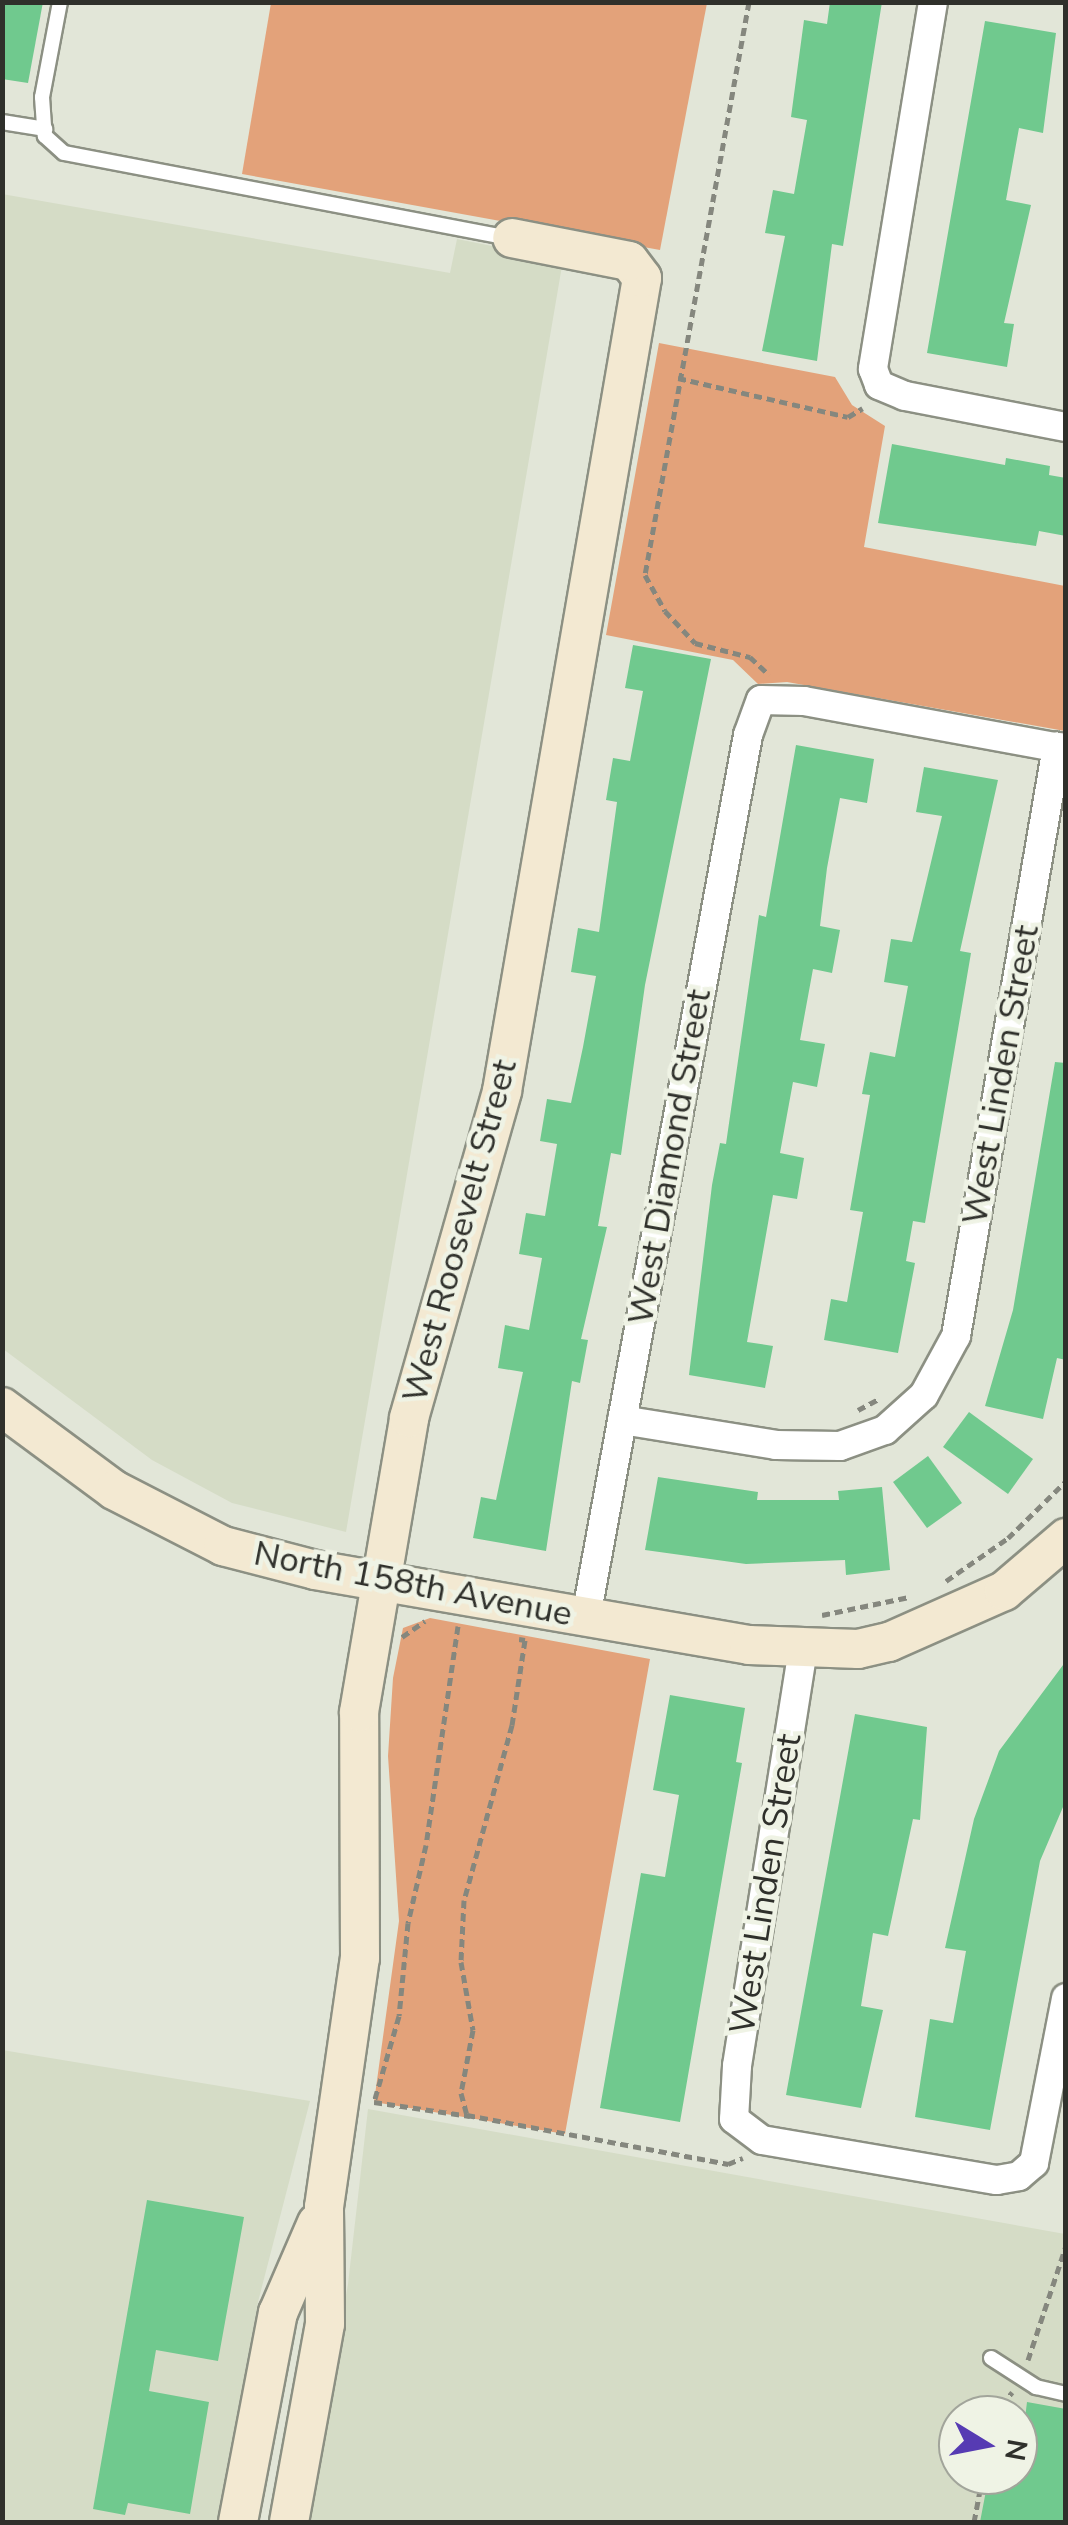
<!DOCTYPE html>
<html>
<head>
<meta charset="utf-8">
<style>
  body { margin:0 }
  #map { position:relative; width:1068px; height:2525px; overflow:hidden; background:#e2e6d8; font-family:"Nunito Sans",sans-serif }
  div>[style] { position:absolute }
  .built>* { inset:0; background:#d5dcc6 }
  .green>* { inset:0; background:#e3a27a }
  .building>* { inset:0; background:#70c98e }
  .path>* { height:5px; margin-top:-2.5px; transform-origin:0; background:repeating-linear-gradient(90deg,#85877e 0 8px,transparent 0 13px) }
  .roads { filter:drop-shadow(2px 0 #8c9083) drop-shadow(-2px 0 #8c9083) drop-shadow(0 2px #8c9083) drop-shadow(0 -2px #8c9083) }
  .lane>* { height:14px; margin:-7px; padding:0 7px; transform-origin:7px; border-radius:7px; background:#fff }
  .street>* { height:28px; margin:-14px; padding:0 14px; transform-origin:14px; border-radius:14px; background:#fff }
  .secondary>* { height:38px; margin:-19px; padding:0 19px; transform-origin:19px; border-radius:19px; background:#f3e9d2 }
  span { translate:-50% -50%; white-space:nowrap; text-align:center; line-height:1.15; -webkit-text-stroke:9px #eff3e5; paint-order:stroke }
  .street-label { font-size:35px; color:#2f302b }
  .frame { position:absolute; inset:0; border:5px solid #2f302b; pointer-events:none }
  .north { position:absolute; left:938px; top:2395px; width:100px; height:100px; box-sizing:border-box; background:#eff3e5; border:2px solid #a2a59b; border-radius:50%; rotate:100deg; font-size:28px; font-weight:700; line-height:40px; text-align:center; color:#2f302b }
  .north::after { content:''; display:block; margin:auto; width:35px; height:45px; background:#563bb3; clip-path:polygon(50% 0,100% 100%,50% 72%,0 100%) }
</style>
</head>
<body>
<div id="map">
  <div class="built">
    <div style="clip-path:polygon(2px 194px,450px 273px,457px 239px,563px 260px,346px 1532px,232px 1503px,152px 1460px,3px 1349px)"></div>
    <div style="clip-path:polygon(2px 2050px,310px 2101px,258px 2302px,219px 2522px,3px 2522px)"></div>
    <div style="clip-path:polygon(evenodd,368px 2109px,1065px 2234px,1065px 2522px,305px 2522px,348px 2284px,368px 2109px,958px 2415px,1018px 2415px,1018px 2475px,958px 2475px,958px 2415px)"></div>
  </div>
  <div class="green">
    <div style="clip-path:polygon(271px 3px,707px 3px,660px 250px,242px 174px)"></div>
    <div style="clip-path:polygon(659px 343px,835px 377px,852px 405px,885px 426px,864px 547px,1065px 586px,1065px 731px,787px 682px,758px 684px,733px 660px,606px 635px)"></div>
    <div style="clip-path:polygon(430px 1618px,650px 1659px,565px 2134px,374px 2102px,399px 1921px,388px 1756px,393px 1678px,403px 1628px)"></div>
  </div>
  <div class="building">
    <div style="clip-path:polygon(2px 2px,43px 2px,28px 83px,2px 79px)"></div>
    <div style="clip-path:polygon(830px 2px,882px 2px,843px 246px,832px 244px,817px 361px,762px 351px,785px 236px,765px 233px,773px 190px,794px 194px,807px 120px,791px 117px,804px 20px,827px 24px)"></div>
    <div style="clip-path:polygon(985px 21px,1056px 33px,1043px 133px,1019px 128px,1006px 200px,1031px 205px,1004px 323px,1014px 324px,1007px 367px,927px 353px)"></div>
    <div style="clip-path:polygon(892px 444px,1005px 465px,1006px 458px,1050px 466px,1049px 475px,1066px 478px,1066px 536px,1039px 531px,1036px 546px,878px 523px)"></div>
    <div style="clip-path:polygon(633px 645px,711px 659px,645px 985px,621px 1155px,611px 1153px,598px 1226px,607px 1227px,581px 1339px,588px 1340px,580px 1383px,572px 1381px,546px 1551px,473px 1538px,481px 1497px,496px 1500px,523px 1372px,498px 1368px,505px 1325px,529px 1330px,542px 1258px,519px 1254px,526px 1213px,545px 1216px,557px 1144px,540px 1141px,547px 1099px,571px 1103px,583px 1047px,596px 976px,571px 972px,578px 928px,599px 932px,617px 802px,606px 800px,613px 758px,630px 761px,643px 691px,625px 688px)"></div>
    <div style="clip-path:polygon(796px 745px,874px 759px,867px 803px,840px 798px,827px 868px,820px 926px,840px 930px,832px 973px,813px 969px,800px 1040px,825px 1044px,817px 1087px,793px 1082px,780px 1153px,804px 1158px,797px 1199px,773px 1195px,747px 1342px,773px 1346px,765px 1388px,689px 1375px,712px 1185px,720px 1143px,726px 1144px,759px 915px,766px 917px)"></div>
    <div style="clip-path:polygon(924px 767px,998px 780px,960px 951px,971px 953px,925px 1223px,913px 1221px,906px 1261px,915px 1263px,898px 1353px,824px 1340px,831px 1299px,847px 1302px,863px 1212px,850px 1210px,870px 1095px,862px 1094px,870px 1052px,895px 1057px,908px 986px,884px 982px,891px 939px,912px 942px,942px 816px,916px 812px)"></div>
    <div style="clip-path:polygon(1055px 1062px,1066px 1063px,1066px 1360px,1057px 1358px,1043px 1419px,985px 1406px,1013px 1310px)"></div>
    <div style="clip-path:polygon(969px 1412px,1033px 1459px,1008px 1494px,943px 1447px)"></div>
    <div style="clip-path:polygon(928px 1456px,962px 1503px,927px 1528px,893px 1482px)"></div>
    <div style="clip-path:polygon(658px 1477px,758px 1492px,757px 1500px,839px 1500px,838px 1491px,882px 1487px,890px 1570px,846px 1575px,845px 1560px,746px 1564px,645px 1550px)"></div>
    <div style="clip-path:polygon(1066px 1661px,1066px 1800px,1040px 1861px,990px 2130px,915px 2117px,930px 2019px,953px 2023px,966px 1951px,945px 1948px,974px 1819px,999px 1751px)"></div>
    <div style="clip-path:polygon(670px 1695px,745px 1708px,736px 1762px,742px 1763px,680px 2122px,600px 2108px,641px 1873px,665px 1877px,679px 1795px,653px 1790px)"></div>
    <div style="clip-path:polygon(855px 1714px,927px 1727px,920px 1820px,913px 1819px,888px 1936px,873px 1933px,861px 2006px,883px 2010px,861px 2108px,786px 2095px)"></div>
    <div style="clip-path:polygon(147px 2200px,244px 2217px,218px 2361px,156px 2350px,149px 2391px,209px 2402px,190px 2514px,128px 2503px,125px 2515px,93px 2509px)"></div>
    <div style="clip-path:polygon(1027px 2402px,1066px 2409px,1066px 2522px,980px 2522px,989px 2475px,1018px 2475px)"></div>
  </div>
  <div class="path">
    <div style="left:749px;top:2px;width:582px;rotate:100.29deg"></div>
    <div style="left:645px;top:575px;width:41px;rotate:60.9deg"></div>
    <div style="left:665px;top:611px;width:44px;rotate:46.8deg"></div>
    <div style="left:695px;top:643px;width:57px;rotate:14.3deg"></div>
    <div style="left:750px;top:657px;width:26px;rotate:43deg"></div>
    <div style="left:678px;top:378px;width:174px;rotate:12.9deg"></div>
    <div style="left:848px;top:417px;width:17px;rotate:-31deg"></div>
    <div style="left:858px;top:1410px;width:24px;rotate:-28deg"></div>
    <div style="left:946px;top:1581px;width:75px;rotate:-34.7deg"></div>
    <div style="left:1008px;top:1538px;width:81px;rotate:-44.5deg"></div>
    <div style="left:822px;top:1615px;width:89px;rotate:-11.7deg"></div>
    <div style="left:458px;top:1626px;width:221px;rotate:98.3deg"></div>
    <div style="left:426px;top:1845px;width:80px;rotate:103deg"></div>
    <div style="left:408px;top:1923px;width:93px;rotate:95.5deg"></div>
    <div style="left:399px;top:2016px;width:90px;rotate:106.2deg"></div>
    <div style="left:374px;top:2102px;width:97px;rotate:8.3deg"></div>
    <div style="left:402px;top:1637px;width:28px;rotate:-35deg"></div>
    <div style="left:519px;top:1639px;width:6px;rotate:9deg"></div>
    <div style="left:525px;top:1640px;width:86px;rotate:98.7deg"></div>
    <div style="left:512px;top:1725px;width:181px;rotate:105.3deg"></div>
    <div style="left:464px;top:1900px;width:62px;rotate:92.8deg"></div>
    <div style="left:461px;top:1962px;width:69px;rotate:80deg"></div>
    <div style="left:473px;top:2030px;width:64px;rotate:100.8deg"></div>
    <div style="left:461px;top:2093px;width:23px;rotate:75deg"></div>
    <div style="left:467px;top:2115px;width:266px;rotate:10.6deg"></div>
    <div style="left:728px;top:2164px;width:16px;rotate:-22deg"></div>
    <div style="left:1028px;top:2360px;width:120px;rotate:-71.6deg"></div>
    <div style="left:993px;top:2415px;width:30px;rotate:-50deg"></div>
    <div style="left:974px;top:2522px;width:48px;rotate:-79.2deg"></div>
  </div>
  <div class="roads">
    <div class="lane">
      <div style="left:60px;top:2px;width:97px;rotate:100.7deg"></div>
      <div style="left:42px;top:97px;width:39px;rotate:86deg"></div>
      <div style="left:45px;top:136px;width:25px;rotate:42deg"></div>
      <div style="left:64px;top:153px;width:455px;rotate:10.8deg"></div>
      <div style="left:2px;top:122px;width:44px;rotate:9.2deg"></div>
      <div style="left:991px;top:2358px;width:54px;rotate:32.8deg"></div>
      <div style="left:1036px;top:2387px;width:31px;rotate:13deg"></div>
    </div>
    <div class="street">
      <div style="left:933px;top:2px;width:372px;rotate:99.3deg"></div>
      <div style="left:873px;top:369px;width:17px;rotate:69deg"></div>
      <div style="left:879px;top:385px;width:28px;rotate:23deg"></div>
      <div style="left:905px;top:396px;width:164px;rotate:10.9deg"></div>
      <div style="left:622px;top:1420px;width:156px;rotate:9.2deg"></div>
      <div style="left:776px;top:1445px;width:64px;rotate:0.9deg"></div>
      <div style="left:840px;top:1446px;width:48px;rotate:-19.6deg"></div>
      <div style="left:885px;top:1430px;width:52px;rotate:-41.9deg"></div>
      <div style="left:924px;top:1395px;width:67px;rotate:-61.5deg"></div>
      <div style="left:956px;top:1336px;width:598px;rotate:-80.27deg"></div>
      <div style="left:586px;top:1617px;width:897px;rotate:-79.59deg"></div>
      <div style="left:748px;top:735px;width:37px;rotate:-70deg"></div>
      <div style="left:761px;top:700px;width:43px;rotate:1.3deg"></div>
      <div style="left:804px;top:701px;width:266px;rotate:10.4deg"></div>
      <div style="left:803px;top:1649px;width:422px;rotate:99deg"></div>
      <div style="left:737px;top:2066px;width:53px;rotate:93.2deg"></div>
      <div style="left:734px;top:2119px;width:35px;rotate:37deg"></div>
      <div style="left:762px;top:2140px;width:238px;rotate:9.7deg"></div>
      <div style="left:997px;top:2180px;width:22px;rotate:-10deg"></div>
      <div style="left:1019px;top:2176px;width:20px;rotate:-41deg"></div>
      <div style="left:1034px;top:2163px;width:168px;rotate:-79deg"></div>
    </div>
    <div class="secondary">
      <div style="left:2px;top:1407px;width:139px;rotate:36.5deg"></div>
      <div style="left:114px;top:1490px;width:123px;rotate:27.2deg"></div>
      <div style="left:223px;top:1546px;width:95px;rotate:14.6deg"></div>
      <div style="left:315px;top:1570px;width:440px;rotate:9.8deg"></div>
      <div style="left:749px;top:1645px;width:109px;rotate:2.1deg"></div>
      <div style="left:858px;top:1649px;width:32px;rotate:-13deg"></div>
      <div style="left:889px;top:1642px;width:126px;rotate:-23.9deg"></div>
      <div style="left:1004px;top:1591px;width:82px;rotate:-40.5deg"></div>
      <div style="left:238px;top:2522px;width:213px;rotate:-79.2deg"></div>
      <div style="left:278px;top:2313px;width:98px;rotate:-66.6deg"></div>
      <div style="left:289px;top:2522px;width:201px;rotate:-79.7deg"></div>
      <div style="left:325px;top:2324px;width:117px;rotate:-90.5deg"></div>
      <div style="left:324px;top:2207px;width:252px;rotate:-81.8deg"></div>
      <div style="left:360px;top:1958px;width:246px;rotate:-90.2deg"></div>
      <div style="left:359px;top:1712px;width:298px;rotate:-80.3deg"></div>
      <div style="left:409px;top:1418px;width:340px;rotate:-74.1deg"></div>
      <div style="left:502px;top:1091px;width:825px;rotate:-80.23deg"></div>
      <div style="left:642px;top:278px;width:21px;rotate:-127deg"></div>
      <div style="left:629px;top:261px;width:119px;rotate:-168.9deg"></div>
    </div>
  </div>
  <div class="street-label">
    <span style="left:1001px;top:1075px;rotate:-80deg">West Linden Street</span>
    <span style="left:670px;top:1157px;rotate:-80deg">West Diamond Street</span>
    <span style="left:460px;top:1231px;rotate:-75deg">West Roosevelt Street</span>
    <span style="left:413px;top:1584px;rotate:11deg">North 158th Avenue</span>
    <span style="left:766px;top:1884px;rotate:-81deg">West Linden Street</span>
  </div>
  <div class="frame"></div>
  <div class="north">N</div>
</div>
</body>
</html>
